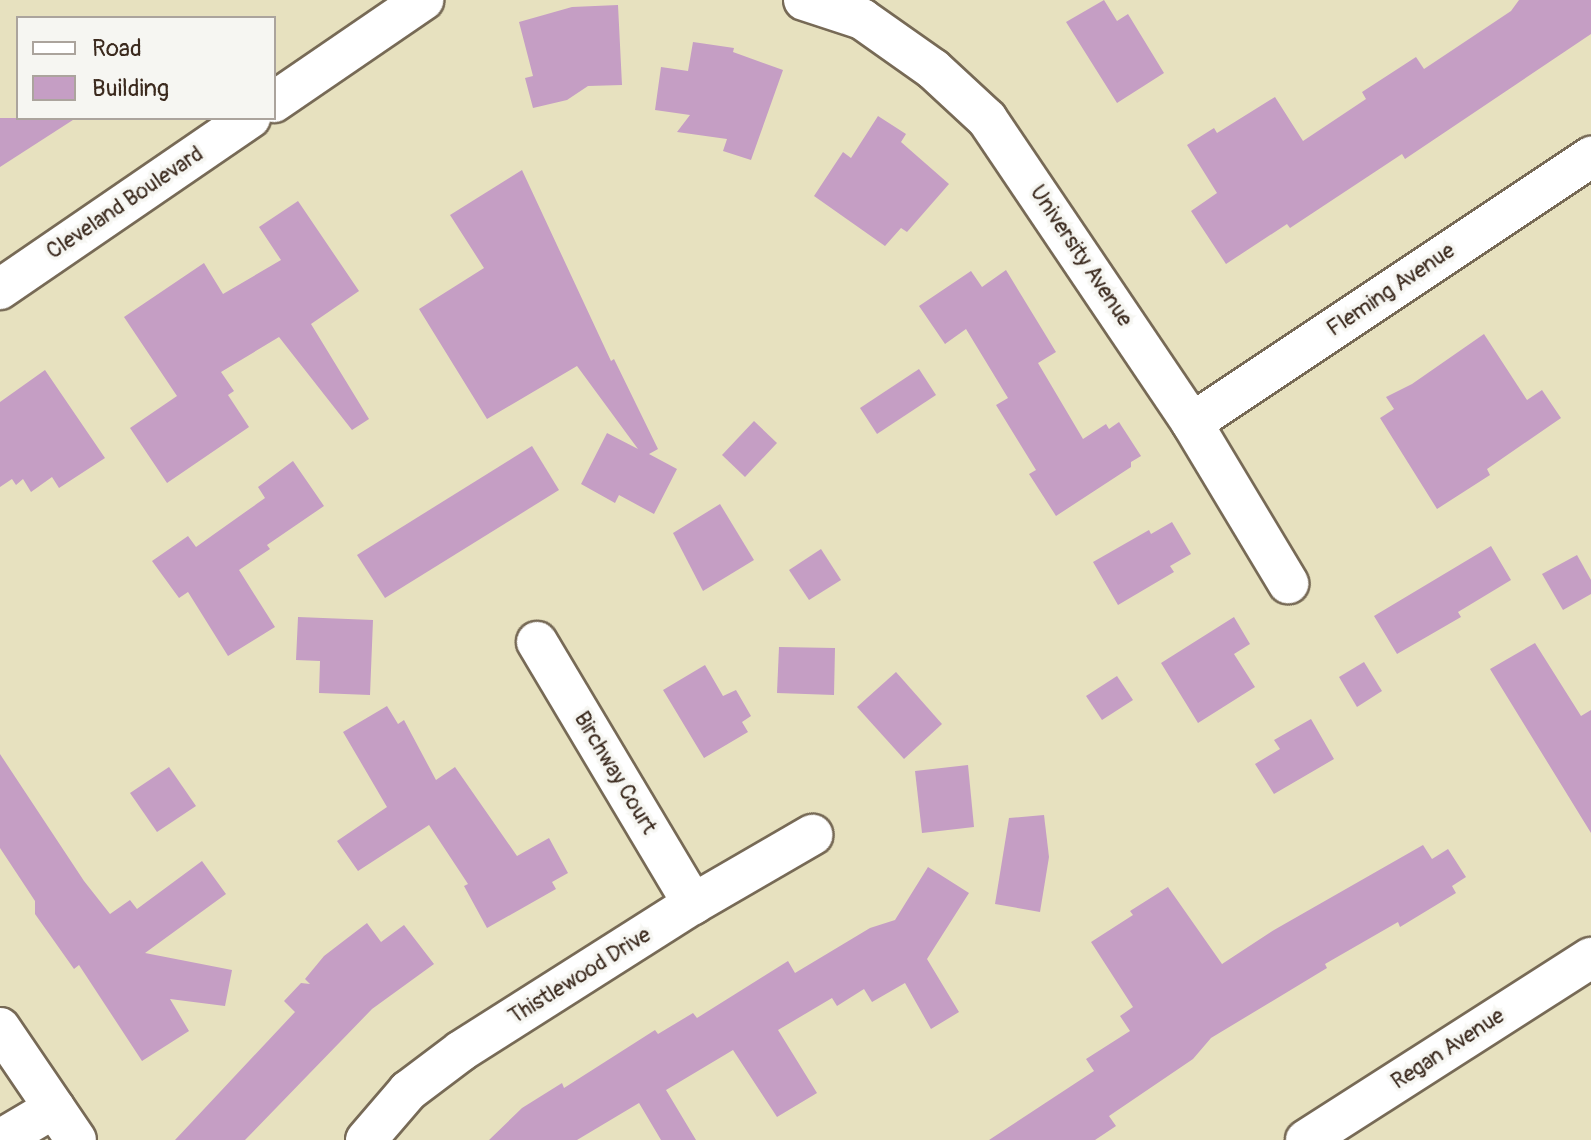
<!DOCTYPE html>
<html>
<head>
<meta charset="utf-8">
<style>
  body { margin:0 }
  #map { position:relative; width:1591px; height:1140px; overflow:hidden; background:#e7e1bf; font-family:Pangolin,sans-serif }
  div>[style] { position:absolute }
  .building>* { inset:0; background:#c59ec4 }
  .roads { filter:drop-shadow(2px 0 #776a56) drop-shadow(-2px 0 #776a56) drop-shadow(0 2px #776a56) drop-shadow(0 -2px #776a56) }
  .street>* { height:40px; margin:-20px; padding:0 20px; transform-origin:20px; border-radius:20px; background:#fff }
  span { translate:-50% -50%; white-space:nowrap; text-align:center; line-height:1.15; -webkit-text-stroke:7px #f6f6f2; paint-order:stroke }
  .street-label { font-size:22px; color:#3b2a1e }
  .legend { position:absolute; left:16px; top:16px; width:260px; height:104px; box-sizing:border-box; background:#f6f6f2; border:2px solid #aba49d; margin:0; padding:10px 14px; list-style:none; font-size:24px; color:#3b2a1e }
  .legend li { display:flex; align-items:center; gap:16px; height:40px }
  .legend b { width:40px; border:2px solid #aba49d }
</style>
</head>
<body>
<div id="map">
  <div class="building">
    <div style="clip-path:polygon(1104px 0,1117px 21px,1128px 14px,1164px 73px,1117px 103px,1066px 22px)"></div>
    <div style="clip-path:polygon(1519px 0,1591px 0,1591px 34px,1405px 159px,1402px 154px,1290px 228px,1287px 224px,1226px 264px,1191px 211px,1217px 193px,1187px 145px,1214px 128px,1217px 133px,1275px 97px,1303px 141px,1366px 99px,1362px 92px,1416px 57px,1424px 69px,1511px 11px)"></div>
    <div style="clip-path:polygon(618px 5px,622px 85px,588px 86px,567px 100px,533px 108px,525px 78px,533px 76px,519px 22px,572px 7px)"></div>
    <div style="clip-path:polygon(693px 42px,734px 48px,733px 52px,783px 70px,751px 160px,723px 151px,727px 139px,677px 132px,690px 115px,655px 110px,661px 67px,688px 71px)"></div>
    <div style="clip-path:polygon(878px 116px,906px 134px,901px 142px,949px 184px,907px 232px,901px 228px,885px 246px,814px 196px,843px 152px,851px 158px)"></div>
    <div style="clip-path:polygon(0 118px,76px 118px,0 167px)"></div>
    <div style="clip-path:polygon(522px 170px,611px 361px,614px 359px,658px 449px,649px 454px,677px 469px,654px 514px,619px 495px,615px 503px,581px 484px,607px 433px,638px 449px,577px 366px,487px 419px,419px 309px,484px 268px,450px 215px)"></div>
    <div style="clip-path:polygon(298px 201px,359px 291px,311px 324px,369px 419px,352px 430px,279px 337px,221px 372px,234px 391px,228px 395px,249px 427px,167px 483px,130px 428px,177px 396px,124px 317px,204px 263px,223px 294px,281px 260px,259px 227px)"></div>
    <div style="clip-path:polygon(1006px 270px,1056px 352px,1038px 363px,1083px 439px,1106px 424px,1109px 429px,1119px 422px,1141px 456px,1131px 462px,1131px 467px,1056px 516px,1029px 474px,1036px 470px,996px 405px,1008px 398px,966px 329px,945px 344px,919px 306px,971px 271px,982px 287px)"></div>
    <div style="clip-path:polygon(1484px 334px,1527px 400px,1542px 390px,1561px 418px,1487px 469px,1490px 475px,1437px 509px,1380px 418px,1394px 409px,1386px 397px,1412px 384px)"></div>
    <div style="clip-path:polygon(919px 369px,936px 395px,877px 434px,860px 408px)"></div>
    <div style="clip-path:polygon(45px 370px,105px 458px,59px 488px,52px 477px,31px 492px,23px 479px,16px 485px,12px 479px,0 487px,0 402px)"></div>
    <div style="clip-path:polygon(754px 421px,777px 443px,745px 477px,722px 455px)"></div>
    <div style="clip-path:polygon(532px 446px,559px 490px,385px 598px,357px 555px)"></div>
    <div style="clip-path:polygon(293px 461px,324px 506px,267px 545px,270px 549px,239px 570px,275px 627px,228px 656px,188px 592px,179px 598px,152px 561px,188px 536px,196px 547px,265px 498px,258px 487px)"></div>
    <div style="clip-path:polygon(720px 504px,754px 560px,703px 591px,673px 533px)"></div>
    <div style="clip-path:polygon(1172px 522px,1191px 554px,1170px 566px,1174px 572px,1118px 605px,1093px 562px,1149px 530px,1151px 534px)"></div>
    <div style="clip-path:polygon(1491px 546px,1511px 580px,1458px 612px,1461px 617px,1397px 654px,1374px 616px)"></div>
    <div style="clip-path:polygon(821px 549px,841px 580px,809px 600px,789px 570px)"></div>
    <div style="clip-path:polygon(1577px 555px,1591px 580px,1591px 594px,1563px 610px,1542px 574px)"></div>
    <div style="clip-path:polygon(298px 617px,373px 620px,370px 695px,319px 693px,320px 661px,296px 660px)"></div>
    <div style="clip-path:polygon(1234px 617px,1250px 644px,1234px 654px,1255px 687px,1198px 723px,1161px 663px)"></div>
    <div style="clip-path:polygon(1535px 643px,1581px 716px,1591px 710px,1591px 833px,1490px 669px)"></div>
    <div style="clip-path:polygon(779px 647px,835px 648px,834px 695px,777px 693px)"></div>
    <div style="clip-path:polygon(1364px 662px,1382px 691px,1357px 707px,1339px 677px)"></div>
    <div style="clip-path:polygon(705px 665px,723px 696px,736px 690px,751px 716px,742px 722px,748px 732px,704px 758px,663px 690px)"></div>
    <div style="clip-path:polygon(896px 672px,942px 724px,904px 759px,857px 707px)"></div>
    <div style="clip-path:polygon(1117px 676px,1133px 700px,1102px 720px,1086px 696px)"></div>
    <div style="clip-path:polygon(387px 706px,398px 724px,404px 720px,436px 780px,455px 767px,517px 856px,549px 838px,568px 873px,552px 882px,556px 889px,487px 928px,464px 886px,468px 884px,429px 825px,358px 871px,337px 841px,387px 807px,343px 732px)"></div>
    <div style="clip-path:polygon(1311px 719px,1334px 759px,1274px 794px,1255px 764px,1280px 749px,1274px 740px)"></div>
    <div style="clip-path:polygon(0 754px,84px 881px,110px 914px,130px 900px,137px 909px,202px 861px,226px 894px,145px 953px,232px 970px,225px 1006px,170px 999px,189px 1031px,142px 1061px,79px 965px,74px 969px,35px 914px,35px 901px,0 848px)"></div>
    <div style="clip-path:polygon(968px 765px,974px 827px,922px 833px,915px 771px)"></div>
    <div style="clip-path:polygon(169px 767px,196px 806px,157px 832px,130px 793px)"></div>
    <div style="clip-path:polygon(1044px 815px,1049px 857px,1040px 912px,995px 904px,1009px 818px)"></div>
    <div style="clip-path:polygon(1423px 845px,1432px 859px,1448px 849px,1466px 877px,1452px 886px,1456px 893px,1400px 927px,1398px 922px,1325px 964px,1327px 968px,1211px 1038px,1193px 1059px,1109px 1116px,1116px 1126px,1095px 1140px,989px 1140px,1094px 1071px,1086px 1059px,1130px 1031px,1120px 1016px,1133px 1007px,1091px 942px,1133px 915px,1130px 911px,1168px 887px,1222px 964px,1274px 930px)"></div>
    <div style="clip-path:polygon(928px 867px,969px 893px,927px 959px,959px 1012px,931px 1029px,905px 983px,872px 1002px,864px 989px,837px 1006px,832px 998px,778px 1030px,817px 1093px,777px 1117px,733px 1050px,666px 1090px,696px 1140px,661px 1140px,639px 1103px,577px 1140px,489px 1140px,522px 1108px,562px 1083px,564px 1088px,655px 1030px,658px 1034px,693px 1013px,697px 1018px,788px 961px,795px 973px,870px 928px,895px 920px)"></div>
    <div style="clip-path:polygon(367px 923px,381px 942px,404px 925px,434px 964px,372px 1009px,245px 1140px,175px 1140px,295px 1012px,284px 1001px,301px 983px,310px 984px,305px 979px,324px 956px)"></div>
  </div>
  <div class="roads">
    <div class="street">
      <div style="left:804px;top:0;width:61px;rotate:18.1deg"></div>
      <div style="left:862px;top:19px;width:87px;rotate:35.2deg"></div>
      <div style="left:933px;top:69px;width:74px;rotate:42.8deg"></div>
      <div style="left:987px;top:119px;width:367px;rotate:56deg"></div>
      <div style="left:1192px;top:423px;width:187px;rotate:59deg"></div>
      <div style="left:274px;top:102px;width:181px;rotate:-34.4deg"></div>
      <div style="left:0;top:289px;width:303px;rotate:-34.4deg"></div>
      <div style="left:1192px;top:423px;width:480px;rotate:-33.7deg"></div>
      <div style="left:537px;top:642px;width:305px;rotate:59.2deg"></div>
      <div style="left:0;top:1028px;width:135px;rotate:55.8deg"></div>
      <div style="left:0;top:1140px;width:63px;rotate:-30.7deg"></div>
      <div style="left:366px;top:1140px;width:65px;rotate:-49.4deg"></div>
      <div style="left:408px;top:1091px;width:66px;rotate:-37deg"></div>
      <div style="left:461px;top:1051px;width:275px;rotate:-32.4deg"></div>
      <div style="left:693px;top:904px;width:138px;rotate:-30.1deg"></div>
      <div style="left:1306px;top:1140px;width:338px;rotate:-32.6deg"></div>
    </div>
  </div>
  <div class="street-label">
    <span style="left:125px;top:203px;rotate:-34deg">Cleveland Boulevard</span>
    <span style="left:1081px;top:256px;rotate:56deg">University Avenue</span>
    <span style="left:1391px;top:290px;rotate:-34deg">Fleming Avenue</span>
    <span style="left:615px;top:773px;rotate:59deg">Birchway Court</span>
    <span style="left:580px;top:976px;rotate:-32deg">Thistlewood Drive</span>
    <span style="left:1448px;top:1049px;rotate:-33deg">Regan Avenue</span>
  </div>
  <ul class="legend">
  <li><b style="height:10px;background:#fff"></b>Road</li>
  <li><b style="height:22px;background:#c59ec4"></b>Building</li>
  </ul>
</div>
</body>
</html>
